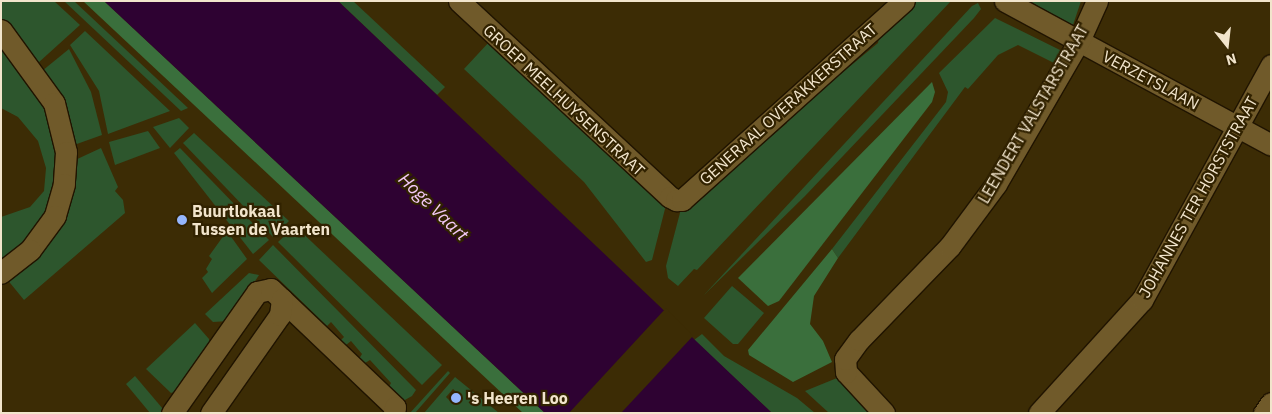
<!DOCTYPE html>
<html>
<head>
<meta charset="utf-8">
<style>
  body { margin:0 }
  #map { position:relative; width:1272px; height:414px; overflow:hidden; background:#3c2c05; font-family:"IBM Plex Sans",sans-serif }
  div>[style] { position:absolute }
  .green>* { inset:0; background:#2d562d }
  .forest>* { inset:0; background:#3a6f3c }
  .water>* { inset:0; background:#2e0232 }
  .pier>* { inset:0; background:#3c2c05 }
  .roads { filter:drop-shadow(1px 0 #201400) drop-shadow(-1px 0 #201400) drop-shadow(0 1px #201400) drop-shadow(0 -1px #201400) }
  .street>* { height:21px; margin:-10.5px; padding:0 10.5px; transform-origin:10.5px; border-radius:10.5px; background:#705a2a }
  .dots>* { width:14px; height:14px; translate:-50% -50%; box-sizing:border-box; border:2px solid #312200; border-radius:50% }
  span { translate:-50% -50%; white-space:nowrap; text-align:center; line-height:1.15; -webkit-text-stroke:4.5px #312200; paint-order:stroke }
  .street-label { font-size:16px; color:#f2e5cc }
  .poi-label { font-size:16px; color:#f2e5cc; font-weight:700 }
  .left { translate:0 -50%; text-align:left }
  .water-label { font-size:18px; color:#f4c9f7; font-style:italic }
  .frame { position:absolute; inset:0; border:2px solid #f2e5cc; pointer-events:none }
  .north { position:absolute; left:1202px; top:20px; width:50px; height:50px; -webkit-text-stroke:4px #312200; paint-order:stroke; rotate:164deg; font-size:14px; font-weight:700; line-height:20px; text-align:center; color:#f2e5cc }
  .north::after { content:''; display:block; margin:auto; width:18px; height:22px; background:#f2e5cc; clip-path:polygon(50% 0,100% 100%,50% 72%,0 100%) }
</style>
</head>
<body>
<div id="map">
  <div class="green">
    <div style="clip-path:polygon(1px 1px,54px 1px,80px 25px,38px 63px,1px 20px)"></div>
    <div style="clip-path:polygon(64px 1px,74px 1px,188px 108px,181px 111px)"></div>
    <div style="clip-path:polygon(338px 1px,353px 1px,445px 87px,437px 95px)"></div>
    <div style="clip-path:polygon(915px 1px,951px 1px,697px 270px,694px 269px,678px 286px,668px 278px,666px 266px,681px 209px,711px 181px,719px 181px,787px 123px,787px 114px,828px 76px,837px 77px,878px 43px,880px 31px)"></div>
    <div style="clip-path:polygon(1030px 1px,1081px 1px,1072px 28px)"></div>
    <div style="clip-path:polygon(978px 3px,981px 9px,974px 18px,805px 196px,703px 296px,972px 6px)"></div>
    <div style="clip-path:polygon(995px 18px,1060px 50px,1056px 64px,1018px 45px,998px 55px,968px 89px,965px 87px,838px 258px,832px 249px,946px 102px,948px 92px,939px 73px)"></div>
    <div style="clip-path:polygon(85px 31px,170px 111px,108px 134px,99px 91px,70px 45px)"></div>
    <div style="clip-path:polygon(490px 41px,666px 205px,652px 260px,646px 262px,584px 182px,464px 69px)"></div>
    <div style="clip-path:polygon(1px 42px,44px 103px,60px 165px,43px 226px,1px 266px,1px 217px,30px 207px,44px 191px,46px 168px,38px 141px,18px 117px,1px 108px)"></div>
    <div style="clip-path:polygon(69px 49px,91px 92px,102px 135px,74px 145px,42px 71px)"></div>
    <div style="clip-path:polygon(179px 118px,189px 128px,170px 148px,153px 127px)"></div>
    <div style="clip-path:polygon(148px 131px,160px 148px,115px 165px,109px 142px)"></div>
    <div style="clip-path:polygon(194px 133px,289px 221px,273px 237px,183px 143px)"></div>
    <div style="clip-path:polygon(101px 148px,118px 187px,115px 191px,123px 200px,125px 213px,24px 300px,6px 278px,28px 260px,73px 161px)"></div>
    <div style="clip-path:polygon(180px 148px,269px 240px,253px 254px,174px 153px)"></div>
    <div style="clip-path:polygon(295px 226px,442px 365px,422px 385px,278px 242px)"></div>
    <div style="clip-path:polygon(227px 231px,247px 259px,212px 293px,202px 278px,208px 272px,206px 269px,212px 259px,209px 256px)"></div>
    <div style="clip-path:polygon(273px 245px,416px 390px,412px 396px,403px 401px,388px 389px,391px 383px,370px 360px,365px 363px,359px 359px,362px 354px,351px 341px,346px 345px,340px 341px,344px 337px,331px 322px,327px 326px,259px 260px)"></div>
    <div style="clip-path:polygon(249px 273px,259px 275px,229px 321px,213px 322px,205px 314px)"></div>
    <div style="clip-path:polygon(732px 286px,764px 313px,738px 344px,733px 344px,704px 318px)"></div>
    <div style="clip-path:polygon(195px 323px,209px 339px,210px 347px,180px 390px,171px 393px,146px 369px)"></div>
    <div style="clip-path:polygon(702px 334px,724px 356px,797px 398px,815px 413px,772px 413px,694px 340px)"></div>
    <div style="clip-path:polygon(448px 371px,450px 373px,415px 413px,410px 413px)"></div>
    <div style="clip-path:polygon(135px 376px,163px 409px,163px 413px,150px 413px,126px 384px)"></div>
    <div style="clip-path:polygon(842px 376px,874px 413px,829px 413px,805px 391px)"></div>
    <div style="clip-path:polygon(evenodd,455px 377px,499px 413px,424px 413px,455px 377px,453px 389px,461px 396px,453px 404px,446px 397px,453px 389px)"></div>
  </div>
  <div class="forest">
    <div style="clip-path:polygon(83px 1px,104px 1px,545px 413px,523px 413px)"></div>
    <div style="clip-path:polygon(932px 82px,935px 92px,932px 102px,779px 301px,768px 306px,738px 278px)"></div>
    <div style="clip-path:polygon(832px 249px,838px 258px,814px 296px,810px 324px,823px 341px,832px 362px,793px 382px,749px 355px,748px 350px)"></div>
  </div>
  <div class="water">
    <div style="clip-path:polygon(104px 1px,338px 1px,772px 413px,545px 413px)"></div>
  </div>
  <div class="pier">
    <div style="clip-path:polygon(666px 308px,693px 336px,621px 413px,569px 413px)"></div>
  </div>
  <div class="roads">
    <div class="street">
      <div style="left:459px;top:1px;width:288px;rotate:42.9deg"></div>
      <div style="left:670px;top:197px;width:7px;rotate:27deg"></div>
      <div style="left:676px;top:200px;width:6px"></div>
      <div style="left:682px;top:200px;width:298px;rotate:-41.9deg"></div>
      <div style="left:1005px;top:1px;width:302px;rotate:28.4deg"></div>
      <div style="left:1px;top:30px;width:90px;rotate:54deg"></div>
      <div style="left:54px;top:103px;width:50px;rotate:76.2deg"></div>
      <div style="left:66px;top:152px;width:32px;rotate:94deg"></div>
      <div style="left:64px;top:184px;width:33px;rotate:106deg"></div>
      <div style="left:55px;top:216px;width:42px;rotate:126.3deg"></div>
      <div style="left:30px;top:250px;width:37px;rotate:142deg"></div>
      <div style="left:172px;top:413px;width:148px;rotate:-54.9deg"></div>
      <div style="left:257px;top:292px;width:14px;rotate:-12deg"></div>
      <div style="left:271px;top:289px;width:171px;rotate:43.6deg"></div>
      <div style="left:395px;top:407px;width:6px;rotate:99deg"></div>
      <div style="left:211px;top:413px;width:120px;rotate:-54.9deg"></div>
      <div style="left:280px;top:315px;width:16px;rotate:-83deg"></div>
      <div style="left:884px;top:413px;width:56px;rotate:-132.8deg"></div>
      <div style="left:846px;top:372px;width:13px;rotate:-94deg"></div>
      <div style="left:845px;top:359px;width:24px;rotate:-54deg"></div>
      <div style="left:859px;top:340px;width:131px;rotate:-45.9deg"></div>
      <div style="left:950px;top:246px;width:77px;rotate:-53.4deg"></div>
      <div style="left:996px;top:184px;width:165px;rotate:-59.9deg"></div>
      <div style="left:1079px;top:41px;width:44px;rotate:-65.8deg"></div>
      <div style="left:1039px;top:413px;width:153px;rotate:-47.7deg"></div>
      <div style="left:1142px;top:300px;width:268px;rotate:-61.2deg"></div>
      <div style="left:1264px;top:413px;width:12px;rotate:-55deg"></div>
    </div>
  </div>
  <div class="dots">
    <div style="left:182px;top:220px;background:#95b6fd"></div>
    <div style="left:456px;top:398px;background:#95b6fd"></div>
  </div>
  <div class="street-label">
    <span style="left:1151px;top:80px;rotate:28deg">VERZETSLAAN</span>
    <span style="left:564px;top:100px;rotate:43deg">GROEP MEELHUYSENSTRAAT</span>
    <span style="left:788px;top:104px;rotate:-42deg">GENERAAL OVERAKKERSTRAAT</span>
    <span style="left:1033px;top:114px;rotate:-60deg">LEENDERT VALSTARSTRAAT</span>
    <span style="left:1198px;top:197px;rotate:-61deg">JOHANNES TER HORSTSTRAAT</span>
  </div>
  <div class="poi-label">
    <span class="left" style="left:192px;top:220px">Buurtlokaal<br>Tussen de Vaarten</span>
    <span class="left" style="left:467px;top:398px">'s Heeren Loo</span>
  </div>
  <div class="water-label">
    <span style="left:433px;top:207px;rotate:44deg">Hoge Vaart</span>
  </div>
  <div class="frame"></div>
  <div class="north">N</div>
</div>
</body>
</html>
